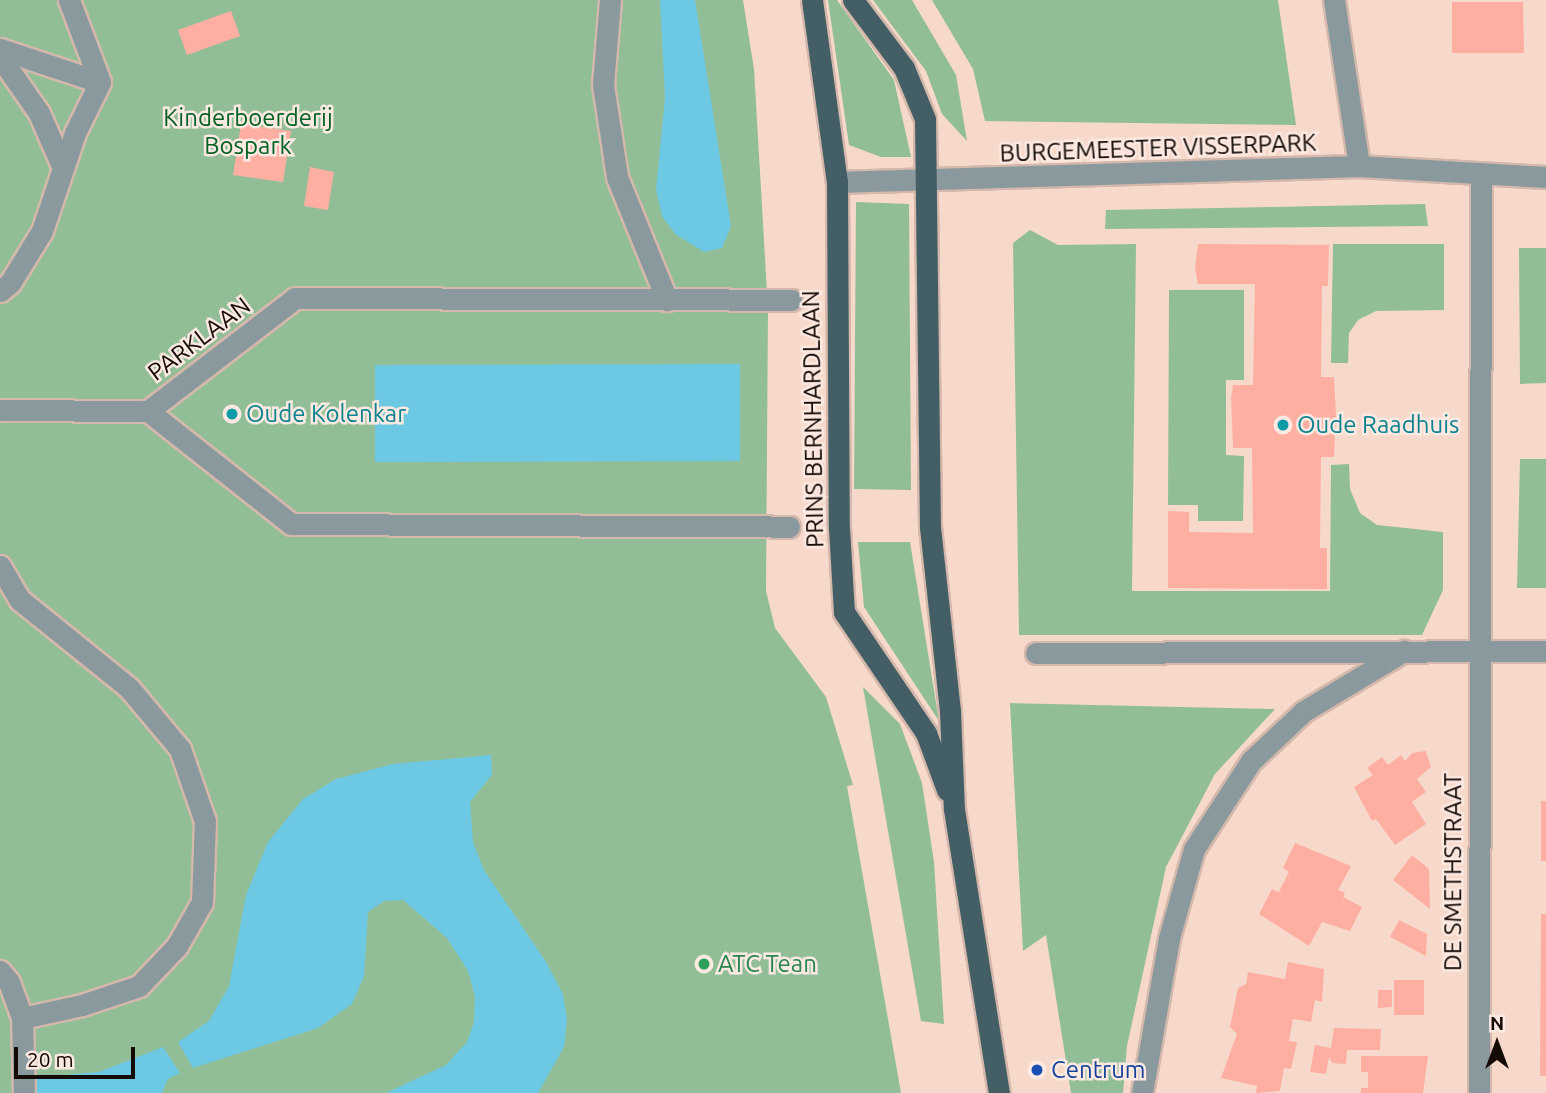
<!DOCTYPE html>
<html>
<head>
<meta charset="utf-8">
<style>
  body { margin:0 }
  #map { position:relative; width:1546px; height:1093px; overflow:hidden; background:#f7d9cb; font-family:Ubuntu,sans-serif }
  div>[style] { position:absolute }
  .green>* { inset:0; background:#92be97 }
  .water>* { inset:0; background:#6dc9e3 }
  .building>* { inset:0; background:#feafa2 }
  .roads { filter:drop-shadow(2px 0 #d3b8ab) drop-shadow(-2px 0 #d3b8ab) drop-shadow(0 2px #d3b8ab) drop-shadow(0 -2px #d3b8ab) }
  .minor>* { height:21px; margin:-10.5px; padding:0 10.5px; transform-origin:10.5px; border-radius:10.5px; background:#8a999d }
  .major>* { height:21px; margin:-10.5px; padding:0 10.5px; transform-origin:10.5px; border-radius:10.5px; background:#445e65 }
  .dots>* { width:19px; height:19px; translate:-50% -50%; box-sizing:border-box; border:4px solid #fce9e1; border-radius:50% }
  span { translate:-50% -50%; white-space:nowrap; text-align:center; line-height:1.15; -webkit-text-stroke:5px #fce9e1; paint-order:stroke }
  .park-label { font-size:24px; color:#036223 }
  .street-label { font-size:24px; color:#140a06 }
  .culture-label { font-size:24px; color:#0d838f }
  .left { translate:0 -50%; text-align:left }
  .leisure-label { font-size:24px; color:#27864d }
  .transit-label { font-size:24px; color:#164399 }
  .north { position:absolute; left:1462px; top:1009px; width:70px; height:70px; -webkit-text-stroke:5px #fce9e1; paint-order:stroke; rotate:0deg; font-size:19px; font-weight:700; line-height:28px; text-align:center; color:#140a06 }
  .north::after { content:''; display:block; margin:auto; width:24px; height:32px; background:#140a06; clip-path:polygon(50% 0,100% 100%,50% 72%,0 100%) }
  .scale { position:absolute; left:14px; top:1047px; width:121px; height:32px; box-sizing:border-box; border:4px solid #140a06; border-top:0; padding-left:9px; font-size:21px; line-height:24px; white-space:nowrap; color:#140a06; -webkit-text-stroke:5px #fce9e1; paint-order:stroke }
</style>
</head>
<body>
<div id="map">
  <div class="green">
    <div style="clip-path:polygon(0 0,743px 0,754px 69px,768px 309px,766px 591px,775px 628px,826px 697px,853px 785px,847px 786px,901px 1093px,0 1093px)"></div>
    <div style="clip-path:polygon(828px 0,837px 0,894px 80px,911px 157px,881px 157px,849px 145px)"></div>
    <div style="clip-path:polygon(873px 0,912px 0,956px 75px,967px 141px,942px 114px,926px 71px)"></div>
    <div style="clip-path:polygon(932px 0,1278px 0,1296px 125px,985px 121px,973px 69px)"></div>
    <div style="clip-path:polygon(856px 202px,909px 204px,911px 490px,854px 489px)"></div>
    <div style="clip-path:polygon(1425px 204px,1428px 226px,1105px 229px,1106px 210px)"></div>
    <div style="clip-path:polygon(1030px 230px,1058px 245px,1136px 244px,1132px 591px,1330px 591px,1331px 465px,1349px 464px,1350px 489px,1360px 513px,1377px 525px,1443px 532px,1443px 590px,1422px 635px,1019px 635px,1013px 243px)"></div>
    <div style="clip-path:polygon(1333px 244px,1444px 244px,1444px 310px,1376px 311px,1358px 320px,1349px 333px,1348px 363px,1331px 363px)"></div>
    <div style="clip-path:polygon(1519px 248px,1546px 248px,1546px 383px,1520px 384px)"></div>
    <div style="clip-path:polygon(1169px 290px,1244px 290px,1244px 380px,1226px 380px,1226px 455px,1244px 456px,1243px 521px,1198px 521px,1198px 505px,1168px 505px)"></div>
    <div style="clip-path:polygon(1520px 459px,1546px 459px,1546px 588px,1517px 588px)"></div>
    <div style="clip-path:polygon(858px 542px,910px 542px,939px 721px,864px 607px)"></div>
    <div style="clip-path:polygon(863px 687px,900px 724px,922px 783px,934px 862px,944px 1024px,921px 1021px)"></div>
    <div style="clip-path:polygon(1010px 703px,1275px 709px,1215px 774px,1166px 867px,1127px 1046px,1123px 1093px,1071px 1093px,1046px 935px,1023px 951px)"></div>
  </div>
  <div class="water">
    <div style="clip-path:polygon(660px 0,695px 0,731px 226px,722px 248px,704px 252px,675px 234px,662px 216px,656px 190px,665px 98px)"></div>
    <div style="clip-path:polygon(740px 364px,740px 461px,375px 462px,375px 365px)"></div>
    <div style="clip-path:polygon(491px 755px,492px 775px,470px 802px,473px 842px,484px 870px,546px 962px,563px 994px,567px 1020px,564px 1047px,538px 1093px,386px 1093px,446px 1065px,467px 1042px,474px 1022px,475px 996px,468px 971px,447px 938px,403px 900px,384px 901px,368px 912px,364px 976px,352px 1004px,318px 1028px,193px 1068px,178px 1042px,209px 1021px,229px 986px,246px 895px,268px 842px,303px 799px,336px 779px,393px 764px)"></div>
    <div style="clip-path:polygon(163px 1047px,180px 1073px,168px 1079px,162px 1093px,32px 1093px,30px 1078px,99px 1072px)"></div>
  </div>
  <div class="building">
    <div style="clip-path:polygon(1452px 2px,1523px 2px,1524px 53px,1452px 53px)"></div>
    <div style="clip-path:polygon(231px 11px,240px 36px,187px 55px,178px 30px)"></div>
    <div style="clip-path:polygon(241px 124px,291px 131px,283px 182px,233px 175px)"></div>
    <div style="clip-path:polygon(310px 167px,334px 172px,328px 210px,304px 206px)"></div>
    <div style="clip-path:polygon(1198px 244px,1329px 245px,1328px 286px,1322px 286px,1321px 377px,1334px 377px,1336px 416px,1334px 457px,1321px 457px,1320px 548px,1327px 548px,1327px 589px,1168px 588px,1168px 511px,1189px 512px,1189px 532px,1253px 533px,1252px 448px,1233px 448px,1231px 398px,1233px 385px,1253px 385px,1255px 284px,1198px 284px,1195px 268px)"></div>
    <div style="clip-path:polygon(1426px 751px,1431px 767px,1417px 779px,1426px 792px,1412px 802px,1426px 824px,1395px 845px,1376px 819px,1372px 821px,1354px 787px,1373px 775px,1367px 768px,1382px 757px,1388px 765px,1401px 755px,1405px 761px,1412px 753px)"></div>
    <div style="clip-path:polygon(1541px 801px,1546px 801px,1546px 861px,1541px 861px)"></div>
    <div style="clip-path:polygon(1295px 843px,1351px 866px,1338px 890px,1345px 893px,1343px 897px,1362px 907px,1350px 931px,1322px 922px,1309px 946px,1259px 914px,1272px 889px,1279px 892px,1289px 872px,1283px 868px)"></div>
    <div style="clip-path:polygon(1412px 855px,1429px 869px,1430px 909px,1393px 880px)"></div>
    <div style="clip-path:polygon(1541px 914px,1546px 914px,1546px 1076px,1540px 1076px)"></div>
    <div style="clip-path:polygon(1399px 920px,1427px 934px,1426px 956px,1390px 937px)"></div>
    <div style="clip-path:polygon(1288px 962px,1324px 969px,1322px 1002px,1315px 1000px,1311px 1022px,1293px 1019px,1289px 1041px,1297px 1042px,1294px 1056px,1291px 1069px,1284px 1068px,1280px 1091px,1256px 1093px,1257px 1086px,1221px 1078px,1237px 1034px,1230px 1027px,1238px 988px,1246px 984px,1248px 972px,1285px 979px)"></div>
    <div style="clip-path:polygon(1394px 980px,1424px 980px,1424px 1015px,1394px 1015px)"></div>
    <div style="clip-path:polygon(1378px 990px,1392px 990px,1392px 1007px,1378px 1008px)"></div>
    <div style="clip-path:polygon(1334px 1028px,1381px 1029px,1380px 1050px,1347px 1050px,1346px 1064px,1332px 1063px,1329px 1057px,1326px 1074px,1310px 1072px,1315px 1045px,1331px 1048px)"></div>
    <div style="clip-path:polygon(1361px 1056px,1428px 1056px,1423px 1093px,1361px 1093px,1361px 1088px,1368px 1088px,1368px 1072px,1361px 1072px)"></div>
  </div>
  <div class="roads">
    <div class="minor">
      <div style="left:610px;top:0;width:85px;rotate:94.7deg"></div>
      <div style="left:603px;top:85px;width:93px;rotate:81.3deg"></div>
      <div style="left:617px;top:177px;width:133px;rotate:67.9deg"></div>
      <div style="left:1334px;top:0;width:168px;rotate:81.4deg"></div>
      <div style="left:0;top:49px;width:105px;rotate:18.3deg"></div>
      <div style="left:0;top:57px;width:68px;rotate:55.1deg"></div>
      <div style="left:39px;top:113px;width:60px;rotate:66.4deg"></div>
      <div style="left:837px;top:182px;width:522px;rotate:-1.76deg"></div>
      <div style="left:1359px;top:166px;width:187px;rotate:3.4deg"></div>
      <div style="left:0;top:291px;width:13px;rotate:-39deg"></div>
      <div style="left:10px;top:283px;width:61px;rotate:-58.4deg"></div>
      <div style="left:42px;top:231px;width:103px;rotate:-71.4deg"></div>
      <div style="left:75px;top:133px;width:57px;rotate:-63.9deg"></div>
      <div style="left:100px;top:82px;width:88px;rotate:-110.7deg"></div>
      <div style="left:0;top:410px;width:148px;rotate:0.4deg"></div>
      <div style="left:148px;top:411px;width:185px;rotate:-37.5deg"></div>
      <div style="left:295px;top:298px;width:496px;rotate:0.2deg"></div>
      <div style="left:148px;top:411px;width:182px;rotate:38.3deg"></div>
      <div style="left:291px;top:524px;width:498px;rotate:0.3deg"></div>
      <div style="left:0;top:566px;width:39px;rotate:60deg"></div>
      <div style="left:20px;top:600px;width:140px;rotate:38.9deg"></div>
      <div style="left:129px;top:688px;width:80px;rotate:50.1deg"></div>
      <div style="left:180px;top:749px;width:76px;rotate:70.9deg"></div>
      <div style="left:205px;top:821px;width:81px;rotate:92.1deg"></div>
      <div style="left:202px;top:902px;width:51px;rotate:119.6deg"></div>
      <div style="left:177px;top:946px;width:55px;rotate:133.5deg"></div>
      <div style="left:139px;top:986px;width:60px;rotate:161.6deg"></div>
      <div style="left:82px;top:1005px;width:61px;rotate:167.8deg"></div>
      <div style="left:1036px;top:653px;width:510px;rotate:-0.22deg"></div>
      <div style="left:0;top:971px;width:14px;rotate:51deg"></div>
      <div style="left:9px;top:982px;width:38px;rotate:70deg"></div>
      <div style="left:22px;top:1018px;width:75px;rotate:88.5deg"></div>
      <div style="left:1142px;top:1093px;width:157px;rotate:-80.1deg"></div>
      <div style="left:1169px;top:938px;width:92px;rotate:-74.3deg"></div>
      <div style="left:1194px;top:849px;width:105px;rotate:-57.1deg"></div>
      <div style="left:1251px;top:761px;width:73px;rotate:-43.3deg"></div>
      <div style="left:1304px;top:711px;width:117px;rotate:-31deg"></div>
      <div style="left:1479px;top:1093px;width:917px;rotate:-89.88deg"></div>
    </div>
    <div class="major">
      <div style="left:812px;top:0;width:184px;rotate:82.2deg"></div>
      <div style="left:837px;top:182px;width:346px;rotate:89.7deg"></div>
      <div style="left:839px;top:528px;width:84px;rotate:86.6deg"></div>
      <div style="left:844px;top:612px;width:146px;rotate:55.9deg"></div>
      <div style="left:926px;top:733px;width:61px;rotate:69.8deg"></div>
      <div style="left:853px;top:0;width:85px;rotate:53.1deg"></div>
      <div style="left:904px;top:68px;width:55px;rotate:67.6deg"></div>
      <div style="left:925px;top:119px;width:408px;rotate:89.3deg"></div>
      <div style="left:930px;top:527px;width:185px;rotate:83.8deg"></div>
      <div style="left:950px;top:711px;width:98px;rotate:87.7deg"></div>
      <div style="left:954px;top:809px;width:288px;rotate:81deg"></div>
    </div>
  </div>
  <div class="dots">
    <div style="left:232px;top:414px;background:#0f9aa8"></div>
    <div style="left:1283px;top:425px;background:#0f9aa8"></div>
    <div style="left:704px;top:964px;background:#2e9e5b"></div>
    <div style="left:1037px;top:1070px;background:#1a4fb4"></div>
  </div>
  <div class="park-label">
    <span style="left:248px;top:132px">Kinderboerderij<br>Bospark</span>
  </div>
  <div class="street-label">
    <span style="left:1158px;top:148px;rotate:-2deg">BURGEMEESTER VISSERPARK</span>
    <span style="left:199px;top:339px;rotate:-37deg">PARKLAAN</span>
    <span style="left:813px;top:419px;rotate:-91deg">PRINS BERNHARDLAAN</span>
    <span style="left:1453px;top:872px;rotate:-90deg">DE SMETHSTRAAT</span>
  </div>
  <div class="culture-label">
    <span class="left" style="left:246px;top:414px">Oude Kolenkar</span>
    <span class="left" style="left:1297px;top:425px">Oude Raadhuis</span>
  </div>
  <div class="leisure-label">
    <span class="left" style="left:718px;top:964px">ATC Tean</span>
  </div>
  <div class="transit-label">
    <span class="left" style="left:1051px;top:1070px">Centrum</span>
  </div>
  <div class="north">N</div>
  <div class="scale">20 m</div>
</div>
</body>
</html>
